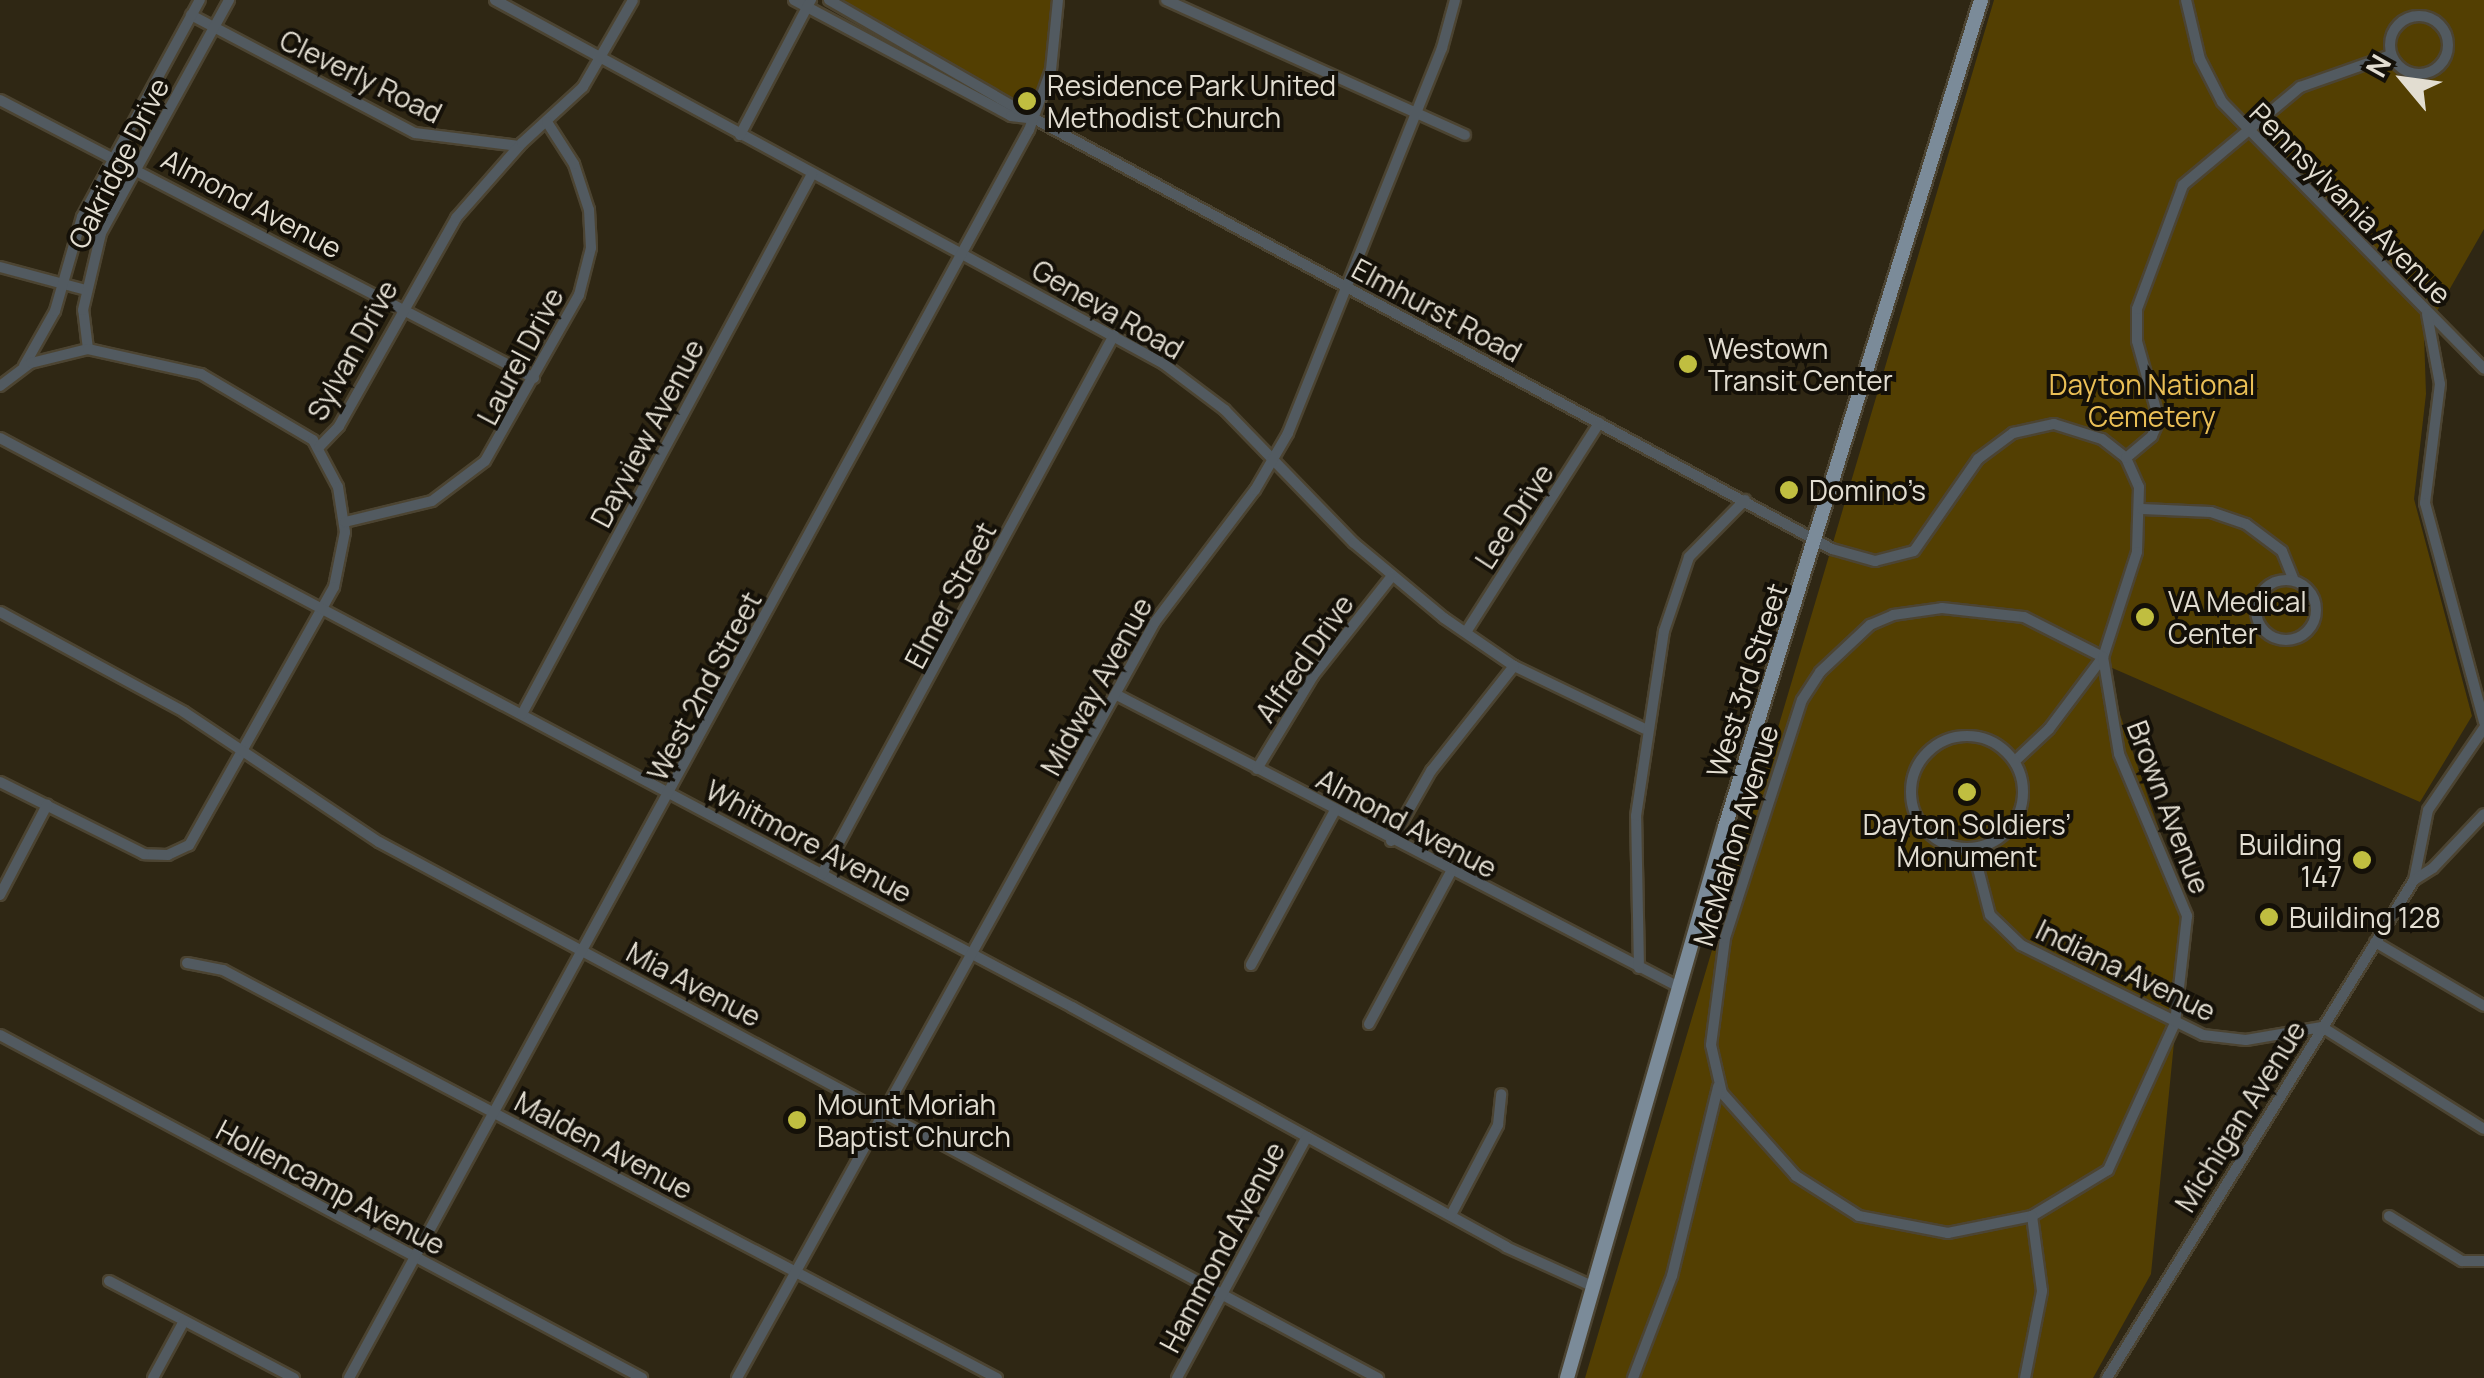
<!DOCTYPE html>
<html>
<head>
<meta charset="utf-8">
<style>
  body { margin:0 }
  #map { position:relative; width:2484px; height:1378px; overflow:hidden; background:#2f2714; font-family:Manrope,sans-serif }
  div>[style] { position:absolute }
  .green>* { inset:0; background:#533f02 }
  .roads { filter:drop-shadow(2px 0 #4c4432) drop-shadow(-2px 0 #4c4432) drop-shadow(0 2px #4c4432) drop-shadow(0 -2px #4c4432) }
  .minor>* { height:10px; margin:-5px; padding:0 5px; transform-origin:5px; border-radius:5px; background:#525a60 }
  .minor>.ring { margin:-5px; padding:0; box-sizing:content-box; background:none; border:10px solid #525a60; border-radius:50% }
  .major>* { height:14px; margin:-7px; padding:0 7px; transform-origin:7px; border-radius:7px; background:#7b8b99 }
  .dots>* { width:28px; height:28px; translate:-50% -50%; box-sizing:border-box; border:5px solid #141008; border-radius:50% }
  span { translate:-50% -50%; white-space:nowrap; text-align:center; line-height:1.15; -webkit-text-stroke:8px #141008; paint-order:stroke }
  .street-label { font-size:28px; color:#e2ddd1 }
  .poi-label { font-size:28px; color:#e2ddd1 }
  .left { translate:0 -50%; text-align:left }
  .right { translate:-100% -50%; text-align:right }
  .park-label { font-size:28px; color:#eabf56 }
  .north { position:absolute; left:2354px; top:30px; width:100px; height:100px; -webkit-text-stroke:8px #141008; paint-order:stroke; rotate:299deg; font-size:28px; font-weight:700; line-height:40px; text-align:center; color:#e2ddd1 }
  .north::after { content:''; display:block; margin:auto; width:35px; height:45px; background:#e2ddd1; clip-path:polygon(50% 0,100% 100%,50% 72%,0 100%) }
</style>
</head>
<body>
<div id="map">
  <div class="green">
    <div style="clip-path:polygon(829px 0,1058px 0,1055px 44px,1035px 119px)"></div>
    <div style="clip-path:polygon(1994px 0,2484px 0,2484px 229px,2424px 334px,2426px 394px,2414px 499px,2472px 716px,2420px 802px,2103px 664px,2187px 912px,2151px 1274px,2093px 1378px,1585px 1378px)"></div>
  </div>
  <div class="roads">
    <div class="minor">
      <div style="left:495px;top:0;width:762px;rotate:28.55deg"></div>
      <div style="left:1164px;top:364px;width:76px;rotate:37deg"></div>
      <div style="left:1225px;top:410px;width:185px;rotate:45.9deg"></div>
      <div style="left:1354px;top:543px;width:117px;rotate:39.8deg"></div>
      <div style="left:1444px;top:618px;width:85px;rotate:34.4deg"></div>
      <div style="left:1514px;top:666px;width:145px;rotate:25.7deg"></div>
      <div style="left:794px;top:0;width:246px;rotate:28.1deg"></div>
      <div style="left:1011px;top:116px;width:23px;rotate:7deg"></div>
      <div style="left:829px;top:0;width:238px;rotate:30deg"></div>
      <div style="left:1035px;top:119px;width:906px;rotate:28.35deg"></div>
      <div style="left:1832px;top:549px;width:45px;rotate:15.6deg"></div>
      <div style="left:1875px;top:561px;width:40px;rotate:-14.4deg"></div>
      <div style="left:1914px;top:551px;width:112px;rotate:-55.2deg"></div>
      <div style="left:1978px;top:459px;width:44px;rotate:-36.6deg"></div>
      <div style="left:2013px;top:433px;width:42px;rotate:-12.4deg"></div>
      <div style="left:2054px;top:424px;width:50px;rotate:17.4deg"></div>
      <div style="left:2102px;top:439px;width:31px;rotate:38deg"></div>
      <div style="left:2126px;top:458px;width:32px;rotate:66deg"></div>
      <div style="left:2139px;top:487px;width:65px;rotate:91.8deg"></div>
      <div style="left:2137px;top:552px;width:110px;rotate:107.9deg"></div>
      <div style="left:2103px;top:657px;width:90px;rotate:126.9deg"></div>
      <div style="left:2049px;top:729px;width:47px;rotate:136.7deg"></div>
      <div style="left:1166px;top:0;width:328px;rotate:24.3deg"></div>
      <div style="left:2186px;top:0;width:61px;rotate:76.7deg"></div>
      <div style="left:2200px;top:59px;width:48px;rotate:62.9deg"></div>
      <div style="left:2222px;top:102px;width:374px;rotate:45.5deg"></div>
      <div style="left:191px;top:15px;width:253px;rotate:27.8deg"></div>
      <div style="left:415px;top:133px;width:105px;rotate:7.1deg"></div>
      <div class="ring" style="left:2390px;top:16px;width:48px;height:48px"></div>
      <div style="left:0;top:100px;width:602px;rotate:27.5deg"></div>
      <div style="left:740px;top:135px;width:153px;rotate:-62.3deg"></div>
      <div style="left:0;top:267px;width:89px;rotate:15deg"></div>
      <div style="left:2427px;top:314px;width:71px;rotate:79.5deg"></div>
      <div style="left:2440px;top:384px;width:120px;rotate:97.2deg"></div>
      <div style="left:2425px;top:503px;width:227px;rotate:74.9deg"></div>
      <div style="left:88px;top:349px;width:39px;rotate:-97deg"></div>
      <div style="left:83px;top:310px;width:79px;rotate:-76.8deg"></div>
      <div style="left:101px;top:233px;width:266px;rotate:-61.2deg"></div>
      <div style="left:24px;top:366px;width:63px;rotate:-60.6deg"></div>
      <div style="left:55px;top:311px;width:98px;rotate:-74deg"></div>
      <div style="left:82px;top:217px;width:247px;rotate:-61.5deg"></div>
      <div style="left:0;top:386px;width:39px;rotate:-37deg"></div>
      <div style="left:31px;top:363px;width:59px;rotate:-13.8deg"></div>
      <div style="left:88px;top:349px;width:116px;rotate:12.5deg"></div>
      <div style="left:201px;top:374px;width:130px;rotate:30.5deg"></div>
      <div style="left:313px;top:440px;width:53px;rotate:62deg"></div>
      <div style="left:338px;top:487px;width:46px;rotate:81.2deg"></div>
      <div style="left:345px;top:532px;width:56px;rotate:101.3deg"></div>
      <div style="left:334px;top:587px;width:296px;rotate:119.3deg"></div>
      <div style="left:189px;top:845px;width:23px;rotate:155deg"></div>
      <div style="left:168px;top:855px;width:24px;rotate:-178deg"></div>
      <div style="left:144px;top:854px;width:161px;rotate:-153.4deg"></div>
      <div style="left:0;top:438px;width:1214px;rotate:27.96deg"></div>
      <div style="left:1072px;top:1007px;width:496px;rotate:28.9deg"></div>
      <div style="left:1506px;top:1247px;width:97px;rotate:24.4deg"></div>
      <div style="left:319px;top:447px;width:29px;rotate:-46deg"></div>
      <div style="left:339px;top:426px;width:239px;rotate:-60.6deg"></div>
      <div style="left:456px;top:218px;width:100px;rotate:-48.7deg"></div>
      <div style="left:522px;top:143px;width:83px;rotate:-42.6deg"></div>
      <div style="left:583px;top:87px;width:100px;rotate:-60.1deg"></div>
      <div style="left:2126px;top:458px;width:34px;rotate:-40deg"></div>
      <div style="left:2152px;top:436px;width:17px;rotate:-66deg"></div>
      <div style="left:2159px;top:420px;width:82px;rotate:-105.6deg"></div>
      <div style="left:2137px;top:341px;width:32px;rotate:-90deg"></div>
      <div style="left:2137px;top:309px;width:132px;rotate:-69.6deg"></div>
      <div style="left:2183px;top:185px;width:153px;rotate:-39.9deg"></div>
      <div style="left:2300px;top:87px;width:96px;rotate:-19.4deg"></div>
      <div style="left:2142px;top:509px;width:69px;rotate:2.5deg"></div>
      <div style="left:2211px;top:512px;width:37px;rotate:19deg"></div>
      <div style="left:2246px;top:524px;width:45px;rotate:36.9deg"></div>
      <div style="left:2282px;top:551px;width:31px;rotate:68deg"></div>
      <div style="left:345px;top:522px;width:89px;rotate:-13.6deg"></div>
      <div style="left:432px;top:501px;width:66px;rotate:-37deg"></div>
      <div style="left:485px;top:461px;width:191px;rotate:-60.5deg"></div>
      <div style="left:579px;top:295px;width:49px;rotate:-75.7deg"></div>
      <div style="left:591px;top:248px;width:38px;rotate:-93deg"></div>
      <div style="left:589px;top:210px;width:48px;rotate:-108.1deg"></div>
      <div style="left:574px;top:164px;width:50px;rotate:-122.7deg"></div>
      <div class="ring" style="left:2256px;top:580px;width:50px;height:50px"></div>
      <div style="left:1942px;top:608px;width:82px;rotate:6.3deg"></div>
      <div style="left:2024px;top:617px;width:89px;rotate:26.9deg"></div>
      <div style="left:2103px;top:657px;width:98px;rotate:80.6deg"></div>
      <div style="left:2119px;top:754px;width:176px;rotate:67.2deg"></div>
      <div style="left:2187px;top:916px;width:108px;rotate:96.4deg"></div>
      <div style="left:2175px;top:1023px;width:162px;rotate:114.5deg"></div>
      <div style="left:2108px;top:1170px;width:89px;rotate:148.8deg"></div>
      <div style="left:2032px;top:1216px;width:86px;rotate:168.6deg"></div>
      <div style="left:1948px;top:1233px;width:91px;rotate:-169.2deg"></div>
      <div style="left:1859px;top:1216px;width:75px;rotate:-147.6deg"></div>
      <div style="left:1796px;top:1176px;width:111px;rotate:-131.7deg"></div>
      <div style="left:1722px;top:1093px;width:49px;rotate:-102.9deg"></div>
      <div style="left:1711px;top:1045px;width:108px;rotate:-82.5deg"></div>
      <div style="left:1725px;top:938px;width:250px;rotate:-72.1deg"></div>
      <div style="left:1802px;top:700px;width:33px;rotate:-57deg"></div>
      <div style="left:1820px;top:672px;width:69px;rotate:-43.2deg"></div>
      <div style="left:1870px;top:625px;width:25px;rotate:-23deg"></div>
      <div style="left:1893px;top:615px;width:49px;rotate:-8.1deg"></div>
      <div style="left:0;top:612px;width:209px;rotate:28.5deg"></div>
      <div style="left:184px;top:712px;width:234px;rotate:33.7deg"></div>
      <div style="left:379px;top:842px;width:1134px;rotate:28.22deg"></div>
      <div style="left:1466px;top:632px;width:248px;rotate:-57.5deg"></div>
      <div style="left:1117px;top:695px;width:633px;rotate:27.46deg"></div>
      <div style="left:522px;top:714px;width:613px;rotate:-61.76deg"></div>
      <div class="ring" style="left:1911px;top:736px;width:102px;height:102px"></div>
      <div style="left:1257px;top:769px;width:109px;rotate:-58.9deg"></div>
      <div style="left:1313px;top:676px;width:127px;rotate:-51.7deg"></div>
      <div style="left:1391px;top:841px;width:81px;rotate:-60.3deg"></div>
      <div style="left:1431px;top:771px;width:134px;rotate:-51.7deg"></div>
      <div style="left:1973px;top:849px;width:68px;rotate:75.6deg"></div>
      <div style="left:1990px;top:915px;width:43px;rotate:44.1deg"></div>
      <div style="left:2021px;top:945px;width:203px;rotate:26.3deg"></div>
      <div style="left:2203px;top:1035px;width:43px;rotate:6.6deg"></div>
      <div style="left:2246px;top:1040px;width:77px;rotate:-9.7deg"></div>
      <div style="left:2322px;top:1027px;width:191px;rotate:32.2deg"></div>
      <div style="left:822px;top:874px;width:613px;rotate:-61.55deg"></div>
      <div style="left:2414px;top:880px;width:71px;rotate:-78.7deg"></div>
      <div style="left:2428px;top:810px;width:99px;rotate:-55.7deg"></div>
      <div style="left:0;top:895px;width:102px;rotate:-62.4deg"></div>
      <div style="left:2375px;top:942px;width:126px;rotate:30.4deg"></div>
      <div style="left:187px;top:963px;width:37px;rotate:11deg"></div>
      <div style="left:223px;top:970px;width:875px;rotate:27.8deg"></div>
      <div style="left:1251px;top:965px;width:176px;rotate:-61.5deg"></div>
      <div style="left:1639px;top:968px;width:152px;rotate:-91.1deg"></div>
      <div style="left:1636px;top:816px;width:187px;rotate:-81.4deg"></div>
      <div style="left:1664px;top:631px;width:78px;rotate:-71.3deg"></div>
      <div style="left:1689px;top:557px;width:80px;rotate:-45.5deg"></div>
      <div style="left:1369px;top:1024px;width:173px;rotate:-61.7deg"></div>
      <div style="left:0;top:1035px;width:728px;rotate:28.11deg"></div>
      <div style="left:1451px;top:1215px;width:102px;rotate:-62.4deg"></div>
      <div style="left:1498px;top:1125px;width:31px;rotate:-84deg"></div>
      <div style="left:2389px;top:1216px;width:86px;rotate:31.7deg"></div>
      <div style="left:2462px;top:1261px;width:22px"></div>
      <div style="left:109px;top:1281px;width:209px;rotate:27.7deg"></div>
      <div style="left:153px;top:1378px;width:65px;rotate:-61.5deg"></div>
      <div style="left:349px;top:1378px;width:1421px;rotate:-61.42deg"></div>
      <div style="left:1029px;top:130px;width:64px;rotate:-69.9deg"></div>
      <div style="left:1051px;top:70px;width:70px;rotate:-84.3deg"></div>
      <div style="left:737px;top:1378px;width:864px;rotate:-61.06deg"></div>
      <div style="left:1155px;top:622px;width:166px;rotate:-52.9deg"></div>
      <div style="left:1255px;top:490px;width:66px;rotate:-59.9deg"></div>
      <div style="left:1288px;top:433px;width:415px;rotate:-68.2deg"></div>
      <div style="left:1442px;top:48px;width:50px;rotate:-74.8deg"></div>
      <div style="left:1177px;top:1378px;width:274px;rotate:-61.7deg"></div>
      <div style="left:1633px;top:1378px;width:109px;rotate:-69.1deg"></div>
      <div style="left:1672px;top:1276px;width:195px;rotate:-76.3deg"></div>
      <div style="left:2025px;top:1378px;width:89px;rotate:-78.9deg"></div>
      <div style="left:2042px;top:1291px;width:76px;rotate:-97.6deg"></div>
      <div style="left:2107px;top:1378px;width:585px;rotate:-58.35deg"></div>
      <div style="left:2414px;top:880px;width:22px;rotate:-32deg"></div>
      <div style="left:2433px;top:868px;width:74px;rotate:-46.6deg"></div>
    </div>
    <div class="major">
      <div style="left:1567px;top:1378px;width:573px;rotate:-74deg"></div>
      <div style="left:1725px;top:827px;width:866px;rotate:-72.8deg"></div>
    </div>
  </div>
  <div class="dots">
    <div style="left:1027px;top:101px;background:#c0be40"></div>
    <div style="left:1688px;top:364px;background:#c0be40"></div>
    <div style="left:1789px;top:490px;background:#c0be40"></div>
    <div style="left:2145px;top:617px;background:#c0be40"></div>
    <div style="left:1967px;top:792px;background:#c0be40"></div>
    <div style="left:2362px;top:860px;background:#c0be40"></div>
    <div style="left:2269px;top:917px;background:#c0be40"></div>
    <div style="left:797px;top:1120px;background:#c0be40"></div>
  </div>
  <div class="street-label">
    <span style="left:361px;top:76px;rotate:26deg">Cleverly Road</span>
    <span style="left:118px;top:163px;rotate:-63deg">Oakridge Drive</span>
    <span style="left:252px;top:203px;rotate:28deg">Almond Avenue</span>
    <span style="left:2351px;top:203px;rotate:45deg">Pennsylvania Avenue</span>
    <span style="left:1108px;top:309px;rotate:30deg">Geneva Road</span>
    <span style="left:1437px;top:310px;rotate:28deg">Elmhurst Road</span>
    <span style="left:352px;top:350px;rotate:-61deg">Sylvan Drive</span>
    <span style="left:520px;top:356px;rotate:-62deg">Laurel Drive</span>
    <span style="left:647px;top:433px;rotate:-62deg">Dayview Avenue</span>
    <span style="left:1514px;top:516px;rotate:-57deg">Lee Drive</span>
    <span style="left:950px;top:595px;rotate:-62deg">Elmer Street</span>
    <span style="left:1304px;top:658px;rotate:-55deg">Alfred Drive</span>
    <span style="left:1746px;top:680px;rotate:-72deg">West 3rd Street</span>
    <span style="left:704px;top:686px;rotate:-62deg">West 2nd Street</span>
    <span style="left:1096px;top:686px;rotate:-61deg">Midway Avenue</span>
    <span style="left:2169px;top:807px;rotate:69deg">Brown Avenue</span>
    <span style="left:1407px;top:823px;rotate:28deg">Almond Avenue</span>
    <span style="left:1735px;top:835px;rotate:-73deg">McMahon Avenue</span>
    <span style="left:809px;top:841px;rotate:28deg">Whitmore Avenue</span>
    <span style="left:2126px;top:970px;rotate:26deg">Indiana Avenue</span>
    <span style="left:694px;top:984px;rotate:28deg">Mia Avenue</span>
    <span style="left:2240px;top:1116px;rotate:-58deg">Michigan Avenue</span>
    <span style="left:604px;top:1145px;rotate:28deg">Malden Avenue</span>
    <span style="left:331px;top:1187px;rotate:28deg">Hollencamp Avenue</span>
    <span style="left:1222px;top:1247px;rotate:-62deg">Hammond Avenue</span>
  </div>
  <div class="poi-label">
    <span class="left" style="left:1047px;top:101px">Residence Park United<br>Methodist Church</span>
    <span class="left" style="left:1708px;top:364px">Westown<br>Transit Center</span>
    <span class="left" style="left:1809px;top:490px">Domino’s</span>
    <span class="left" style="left:2168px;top:617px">VA Medical<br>Center</span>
    <span style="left:1967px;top:840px">Dayton Soldiers’<br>Monument</span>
    <span class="right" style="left:2342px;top:860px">Building<br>147</span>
    <span class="left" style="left:2289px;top:917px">Building 128</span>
    <span class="left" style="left:817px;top:1120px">Mount Moriah<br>Baptist Church</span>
  </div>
  <div class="park-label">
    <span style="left:2152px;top:400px">Dayton National<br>Cemetery</span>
  </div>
  <div class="north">N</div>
</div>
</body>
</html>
